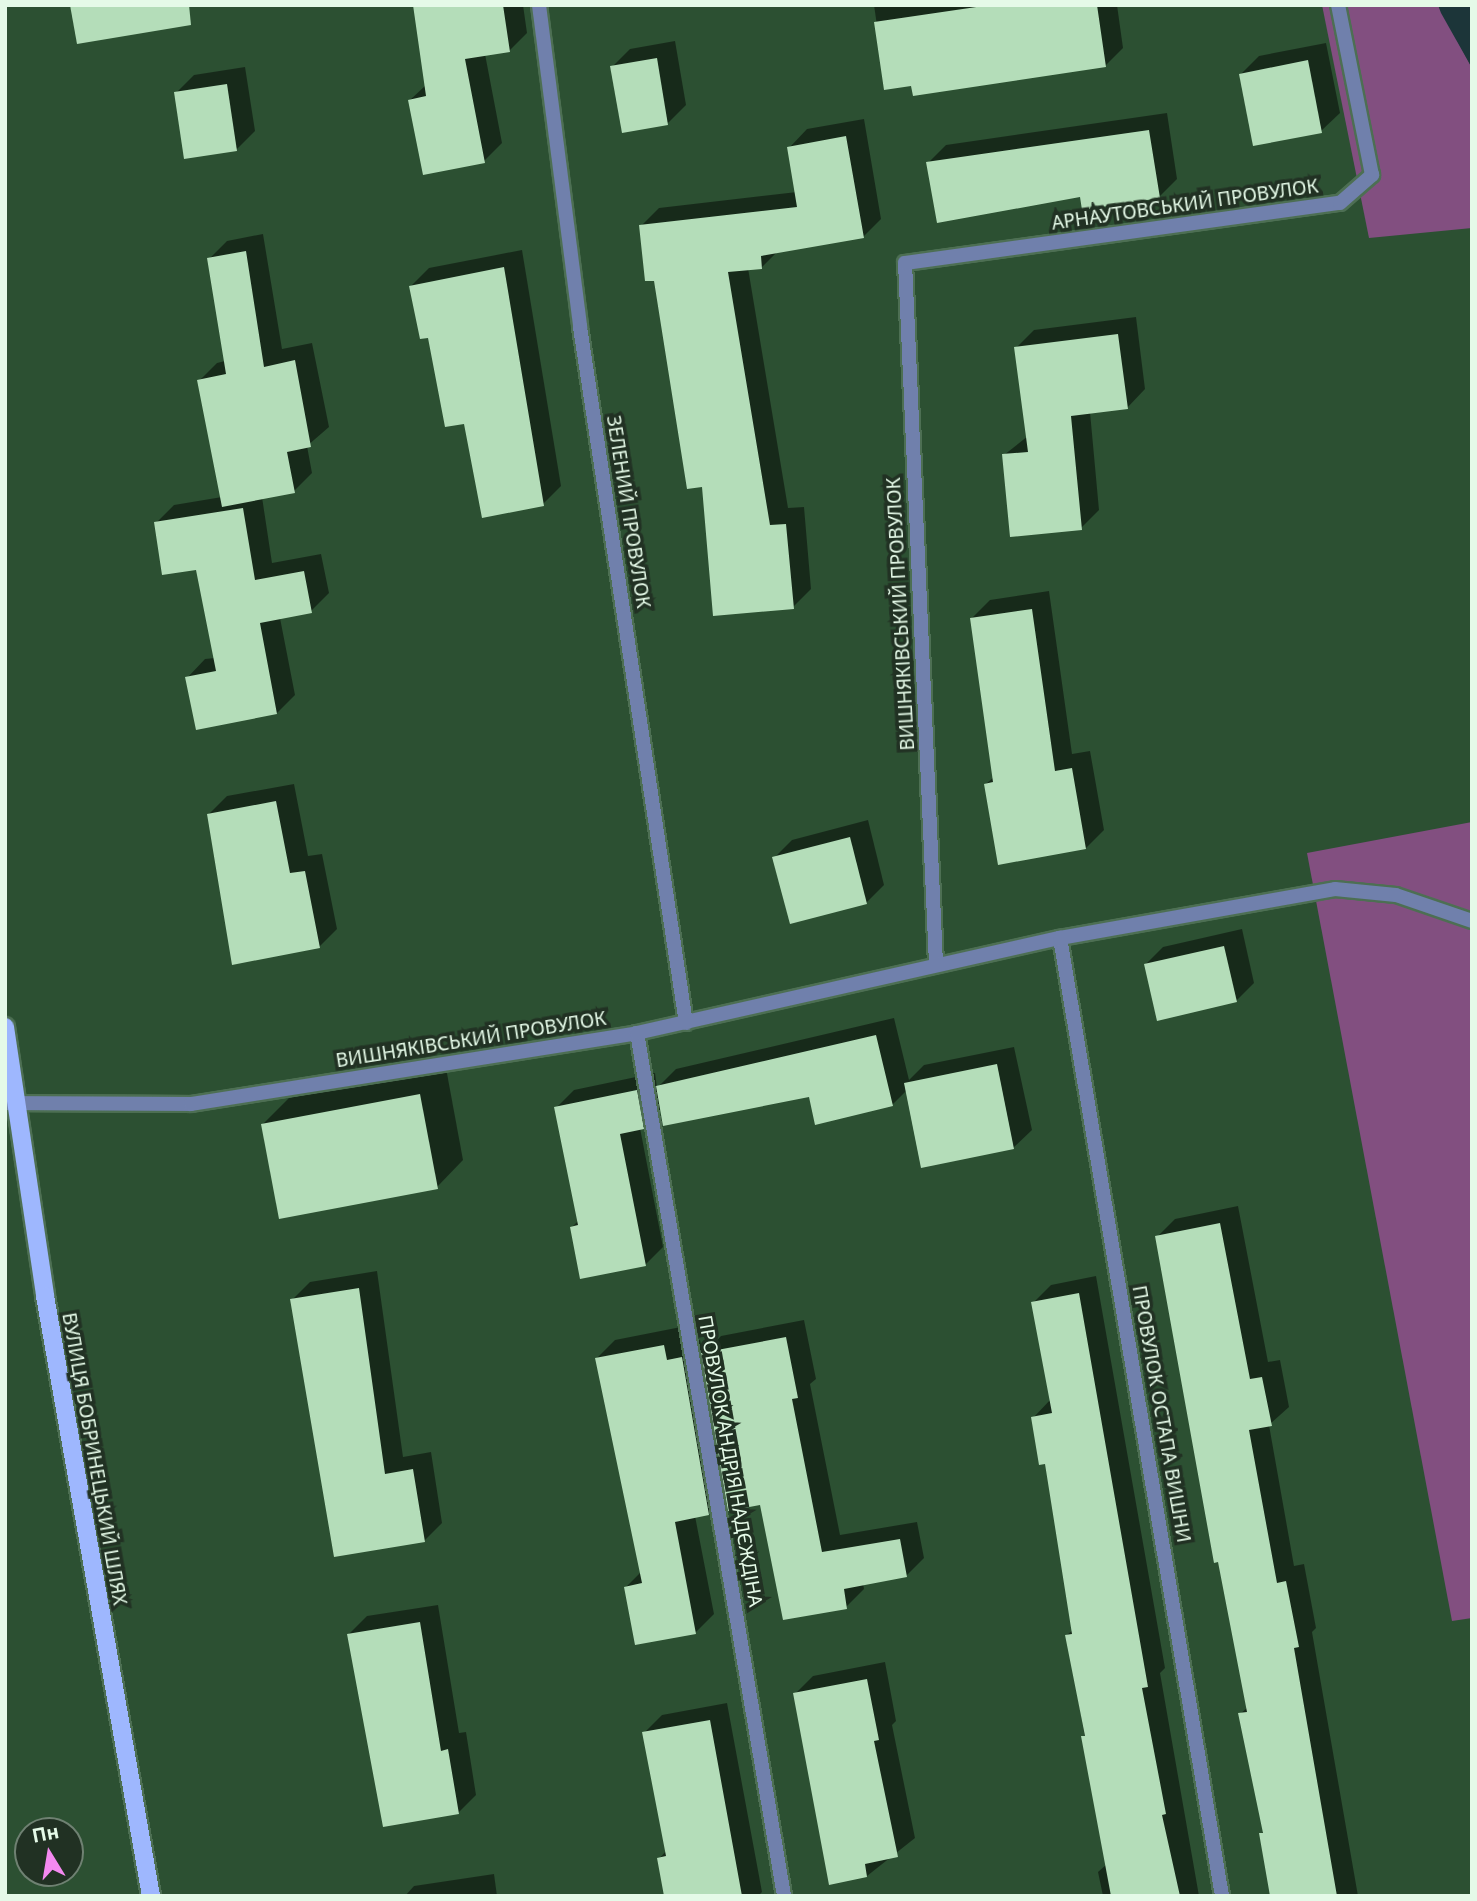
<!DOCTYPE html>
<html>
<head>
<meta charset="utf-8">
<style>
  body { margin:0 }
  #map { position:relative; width:1477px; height:1901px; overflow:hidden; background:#2c5032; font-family:"Noto Sans",sans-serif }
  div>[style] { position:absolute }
  .green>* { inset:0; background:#824f80 }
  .water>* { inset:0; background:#1c3539 }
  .shadow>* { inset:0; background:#0007 }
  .building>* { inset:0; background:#b4ddb9 }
  .roads { filter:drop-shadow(2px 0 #4d6f53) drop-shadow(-2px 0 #4d6f53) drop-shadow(0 2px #4d6f53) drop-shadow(0 -2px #4d6f53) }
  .street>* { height:14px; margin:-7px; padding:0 7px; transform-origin:7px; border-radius:7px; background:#7080ac }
  .primary>* { height:18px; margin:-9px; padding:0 9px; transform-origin:9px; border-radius:9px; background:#9eb7fe }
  span { translate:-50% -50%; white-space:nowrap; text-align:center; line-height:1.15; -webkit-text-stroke:7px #213123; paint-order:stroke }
  .street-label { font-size:19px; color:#e5fae8 }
  .frame { position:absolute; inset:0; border:7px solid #e5fae8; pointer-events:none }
  .north { position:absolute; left:14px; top:1817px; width:70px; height:70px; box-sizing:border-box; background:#213123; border:2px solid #6f8172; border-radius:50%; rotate:349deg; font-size:19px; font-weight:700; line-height:28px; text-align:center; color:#e5fae8 }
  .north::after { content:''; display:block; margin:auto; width:24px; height:32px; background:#f489f0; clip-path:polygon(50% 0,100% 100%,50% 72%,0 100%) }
</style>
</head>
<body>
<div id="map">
  <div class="green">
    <div style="clip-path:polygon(1322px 5px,1438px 5px,1472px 68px,1472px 228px,1369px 238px)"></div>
    <div style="clip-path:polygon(1472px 822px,1472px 1618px,1452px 1621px,1307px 853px)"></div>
  </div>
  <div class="water">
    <div style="clip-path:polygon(1438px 5px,1472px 5px,1472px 68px,1441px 13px)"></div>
  </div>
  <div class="shadow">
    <div style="clip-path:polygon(415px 5px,523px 5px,527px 33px,509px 51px,485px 54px,502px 143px,484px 161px,410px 100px,426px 85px)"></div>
    <div style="clip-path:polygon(874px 5px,1117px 5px,1123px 48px,1105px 66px,886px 88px)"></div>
    <div style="clip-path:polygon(675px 41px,686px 105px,668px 123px,612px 67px,630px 49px)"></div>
    <div style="clip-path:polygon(1326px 43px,1340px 113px,1321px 131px,1241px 74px,1259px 56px)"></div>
    <div style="clip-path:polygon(245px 67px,255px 131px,237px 149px,176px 93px,194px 75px)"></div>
    <div style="clip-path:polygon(1167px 113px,1177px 179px,1159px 197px,1081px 195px,928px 163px,946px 145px)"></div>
    <div style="clip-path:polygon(864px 119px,881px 219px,863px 237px,778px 251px,762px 267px,748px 268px,788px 508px,804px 507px,811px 589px,793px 607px,703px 485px,641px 226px,659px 208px,797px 192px,789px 148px,807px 129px)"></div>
    <div style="clip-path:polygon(263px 234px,282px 349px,312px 343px,329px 427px,307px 446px,312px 473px,294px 491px,262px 497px,272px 563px,321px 554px,329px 593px,311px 611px,280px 618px,295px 695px,277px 713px,187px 678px,205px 659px,215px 658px,198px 568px,156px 523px,174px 505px,222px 497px,199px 381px,217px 363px,225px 361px,209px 259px,227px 241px)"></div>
    <div style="clip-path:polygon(522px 250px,561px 486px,543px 504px,465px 422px,411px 286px,429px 268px)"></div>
    <div style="clip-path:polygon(1136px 317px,1145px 389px,1127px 408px,1090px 412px,1099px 510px,1081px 528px,1004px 455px,1028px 436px,1016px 348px,1034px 330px)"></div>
    <div style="clip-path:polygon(1049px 591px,1072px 754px,1090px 751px,1104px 830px,1086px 848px,986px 784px,994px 777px,972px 618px,990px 600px)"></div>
    <div style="clip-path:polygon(294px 784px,308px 856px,322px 854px,337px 929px,319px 947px,234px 963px,209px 814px,227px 796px)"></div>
    <div style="clip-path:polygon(868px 820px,884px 885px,866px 903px,774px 858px,792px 840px)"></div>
    <div style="clip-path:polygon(1242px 929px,1254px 983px,1236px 1001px,1145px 965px,1163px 947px)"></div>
    <div style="clip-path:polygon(894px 1018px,909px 1080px,924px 1065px,1014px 1047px,1032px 1130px,1013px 1148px,907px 1090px,893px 1104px,810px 1095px,661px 1109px,640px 1128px,663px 1247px,645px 1265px,572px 1227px,579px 1220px,556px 1108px,574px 1090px,655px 1073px,657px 1088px,676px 1069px)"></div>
    <div style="clip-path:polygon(446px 1068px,463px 1160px,437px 1187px,263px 1124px,289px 1098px)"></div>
    <div style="clip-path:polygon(1238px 1206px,1268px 1362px,1280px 1360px,1289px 1407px,1269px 1425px,1294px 1566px,1304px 1564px,1316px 1628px,1312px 1632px,1358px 1896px,1271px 1896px,1261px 1834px,1264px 1831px,1240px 1714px,1248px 1707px,1157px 1237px,1175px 1219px)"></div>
    <div style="clip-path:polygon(377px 1271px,403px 1457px,431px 1452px,442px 1523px,424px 1541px,336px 1555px,292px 1300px,310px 1282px)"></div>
    <div style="clip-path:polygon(1096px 1276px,1165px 1668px,1160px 1673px,1199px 1896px,1103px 1896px,1098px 1872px,1107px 1864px,1067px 1635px,1073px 1630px,1046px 1462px,1033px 1418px,1051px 1399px,1033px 1303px,1051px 1285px)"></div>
    <div style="clip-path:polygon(804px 1320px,816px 1379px,810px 1384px,840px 1535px,917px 1522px,924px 1558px,906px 1576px,863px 1583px,864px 1589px,846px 1607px,761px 1503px,727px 1495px,708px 1513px,695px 1516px,714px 1614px,696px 1632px,626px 1587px,641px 1572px,597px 1358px,615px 1340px,681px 1327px,684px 1343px,700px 1340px,703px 1355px,721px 1336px)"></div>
    <div style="clip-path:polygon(438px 1605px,459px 1733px,466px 1732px,476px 1795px,458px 1813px,349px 1634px,367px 1616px)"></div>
    <div style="clip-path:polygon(885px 1662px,896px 1721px,892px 1725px,915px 1838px,867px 1876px,795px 1694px,813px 1676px)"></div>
    <div style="clip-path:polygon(727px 1703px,762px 1892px,758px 1896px,665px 1896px,659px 1859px,666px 1851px,644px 1733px,662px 1715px)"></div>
    <div style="clip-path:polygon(494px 1874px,497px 1896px,405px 1896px,414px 1886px)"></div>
  </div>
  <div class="building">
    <div style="clip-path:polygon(70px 5px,189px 5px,191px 25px,77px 44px)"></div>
    <div style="clip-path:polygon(413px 5px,503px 5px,510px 52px,465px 59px,485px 163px,423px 175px,408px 100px,426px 96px)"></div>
    <div style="clip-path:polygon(990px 5px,1097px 5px,1106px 67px,913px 96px,911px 86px,884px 90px,874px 22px)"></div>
    <div style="clip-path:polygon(657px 58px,668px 125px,622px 133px,610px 66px)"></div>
    <div style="clip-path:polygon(1308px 60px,1322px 133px,1253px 146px,1239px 74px)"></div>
    <div style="clip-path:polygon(227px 84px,237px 151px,184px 159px,174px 92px)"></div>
    <div style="clip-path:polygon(1149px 130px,1160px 198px,1082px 210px,1080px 197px,937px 223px,926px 162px)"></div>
    <div style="clip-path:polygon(846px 136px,864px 238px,761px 256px,762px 269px,728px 272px,770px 525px,786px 524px,794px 609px,713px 616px,702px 487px,687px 489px,654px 281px,645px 281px,639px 225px,797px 207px,787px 147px)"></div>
    <div style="clip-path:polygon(246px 251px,264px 367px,295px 360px,311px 447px,287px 452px,295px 493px,222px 507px,197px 380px,226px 374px,207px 258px)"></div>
    <div style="clip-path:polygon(504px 267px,544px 506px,482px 518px,464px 424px,445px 427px,428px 338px,420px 339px,409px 286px)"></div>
    <div style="clip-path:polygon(1118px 334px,1128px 409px,1071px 416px,1082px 530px,1010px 537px,1002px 454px,1028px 452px,1014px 347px)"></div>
    <div style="clip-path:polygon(243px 508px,255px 580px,304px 571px,312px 613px,260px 623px,277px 714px,196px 730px,185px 677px,216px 671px,196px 570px,162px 575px,154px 522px)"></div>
    <div style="clip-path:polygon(1032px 609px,1055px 771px,1072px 768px,1086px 849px,998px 865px,984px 784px,993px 782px,970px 618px)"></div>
    <div style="clip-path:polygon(276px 801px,290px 873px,305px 871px,320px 948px,232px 965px,207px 814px)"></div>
    <div style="clip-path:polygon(850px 837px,867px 904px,790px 924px,772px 857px)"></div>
    <div style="clip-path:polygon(1224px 946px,1237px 1002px,1157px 1021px,1144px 964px)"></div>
    <div style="clip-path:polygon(876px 1035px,893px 1106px,815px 1125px,809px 1097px,663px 1126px,656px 1086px)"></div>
    <div style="clip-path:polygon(997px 1064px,1014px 1149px,921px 1168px,904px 1083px)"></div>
    <div style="clip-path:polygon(637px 1090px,644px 1129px,620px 1134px,646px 1266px,580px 1279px,570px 1227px,578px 1225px,554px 1107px)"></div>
    <div style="clip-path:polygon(420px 1094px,438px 1189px,279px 1219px,261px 1124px)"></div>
    <div style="clip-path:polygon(1220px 1223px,1250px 1379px,1262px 1377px,1272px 1426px,1249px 1430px,1277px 1583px,1286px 1581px,1299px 1647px,1294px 1648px,1337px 1896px,1270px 1896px,1259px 1833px,1263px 1833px,1238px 1713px,1247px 1712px,1218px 1562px,1214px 1563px,1155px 1236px)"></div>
    <div style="clip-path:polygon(359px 1288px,385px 1474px,413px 1469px,425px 1542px,334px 1557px,290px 1299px)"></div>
    <div style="clip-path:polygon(1079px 1293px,1148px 1687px,1142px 1688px,1166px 1814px,1162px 1815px,1180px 1896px,1111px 1896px,1081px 1736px,1085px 1736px,1065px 1635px,1072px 1634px,1045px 1464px,1039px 1465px,1031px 1417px,1052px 1413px,1031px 1302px)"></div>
    <div style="clip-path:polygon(786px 1337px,798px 1398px,792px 1399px,822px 1552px,900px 1539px,907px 1577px,844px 1589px,847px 1609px,783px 1620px,760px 1505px,728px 1511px,701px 1353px)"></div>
    <div style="clip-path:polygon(664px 1345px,667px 1360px,682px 1357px,709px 1515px,675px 1522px,696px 1634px,635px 1645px,624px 1587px,642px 1583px,595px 1358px)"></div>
    <div style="clip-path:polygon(420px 1622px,441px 1751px,448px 1749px,459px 1814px,383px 1827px,347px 1634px)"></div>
    <div style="clip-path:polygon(867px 1679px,879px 1740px,874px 1741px,898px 1857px,865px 1864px,867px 1877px,829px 1885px,793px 1693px)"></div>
    <div style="clip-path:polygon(710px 1720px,742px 1896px,664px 1896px,657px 1858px,666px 1856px,642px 1732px)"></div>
  </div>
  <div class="roads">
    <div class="street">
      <div style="left:539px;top:5px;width:325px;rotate:82.7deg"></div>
      <div style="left:580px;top:327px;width:704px;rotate:81.34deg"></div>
      <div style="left:1060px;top:938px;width:972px;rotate:80.4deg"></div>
      <div style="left:936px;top:964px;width:702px;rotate:-92.53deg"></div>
      <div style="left:905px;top:263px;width:439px;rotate:-7.9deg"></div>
      <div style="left:1340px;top:203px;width:43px;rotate:-41.2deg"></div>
      <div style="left:1372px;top:175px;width:173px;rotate:-101.3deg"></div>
      <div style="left:637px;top:1033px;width:875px;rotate:80.33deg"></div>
      <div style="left:5px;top:1103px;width:186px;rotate:0.3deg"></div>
      <div style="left:191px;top:1104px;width:452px;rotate:-9deg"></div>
      <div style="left:637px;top:1033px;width:434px;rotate:-12.7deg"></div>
      <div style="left:1060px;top:938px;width:279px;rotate:-10.1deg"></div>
      <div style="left:1335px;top:889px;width:61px;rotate:5.6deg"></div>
      <div style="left:1396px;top:895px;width:80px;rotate:18.9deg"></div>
    </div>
    <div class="primary">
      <div style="left:5px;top:1027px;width:272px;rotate:81.5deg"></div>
      <div style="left:45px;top:1296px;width:609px;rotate:79.98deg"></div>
    </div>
  </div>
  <div class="street-label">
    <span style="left:1185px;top:205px;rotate:-8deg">АРНАУТОВСЬКИЙ ПРОВУЛОК</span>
    <span style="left:628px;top:512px;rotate:81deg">ЗЕЛЕНИЙ ПРОВУЛОК</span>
    <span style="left:901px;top:614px;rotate:-93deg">ВИШНЯКІВСЬКИЙ ПРОВУЛОК</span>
    <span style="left:471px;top:1040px;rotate:-9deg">ВИШНЯКІВСЬКИЙ ПРОВУЛОК</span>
    <span style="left:1161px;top:1414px;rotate:80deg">ПРОВУЛОК ОСТАПА ВИШНИ</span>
    <span style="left:94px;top:1459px;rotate:80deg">ВУЛИЦЯ БОБРИНЕЦЬКИЙ ШЛЯХ</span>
    <span style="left:730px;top:1461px;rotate:80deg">ПРОВУЛОК АНДРІЯ НАДЄЖДІНА</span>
  </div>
  <div class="frame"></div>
  <div class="north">Пн</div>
</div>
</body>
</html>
